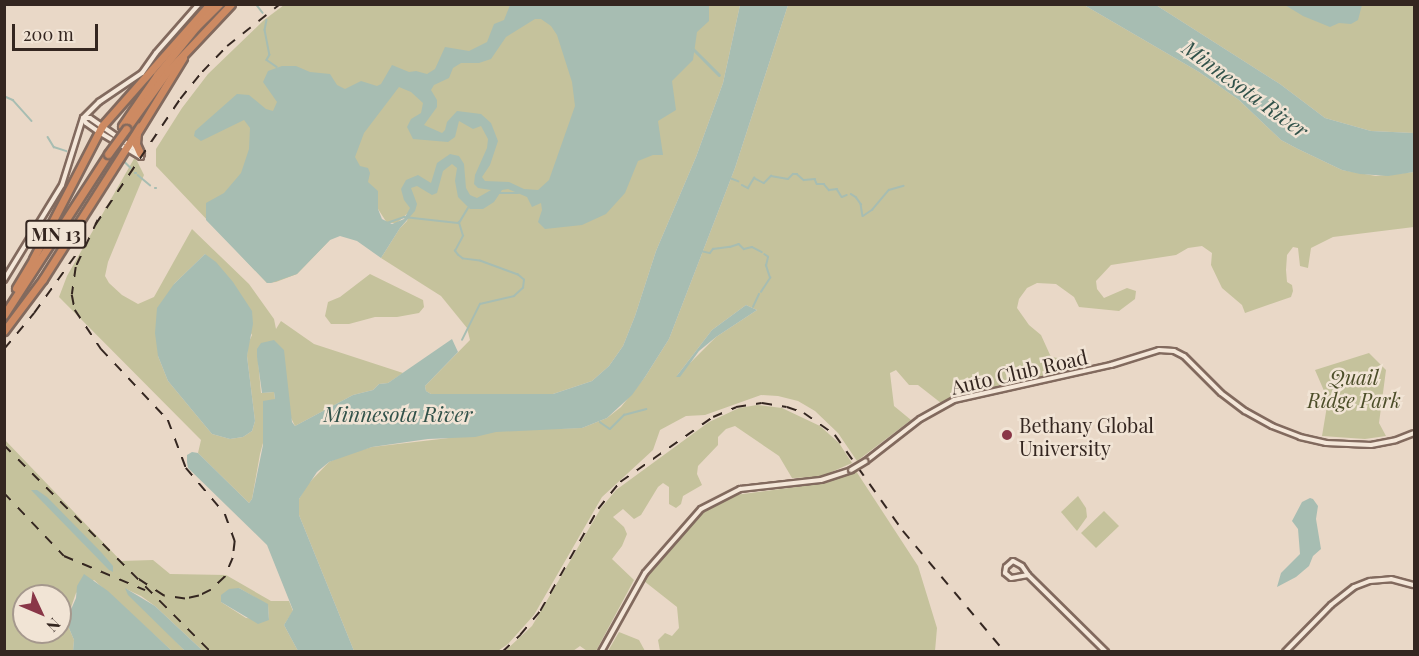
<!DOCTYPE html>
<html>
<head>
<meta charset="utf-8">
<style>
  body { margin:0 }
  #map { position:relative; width:1419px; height:656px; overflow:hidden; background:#e9d8c7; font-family:"Playfair Display",serif }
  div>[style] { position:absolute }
  .green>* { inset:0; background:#c5c29c }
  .water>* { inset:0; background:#a7bdb2 }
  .stream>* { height:1.5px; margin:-0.75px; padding:0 0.75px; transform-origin:0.75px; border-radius:0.75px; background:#a7bdb2 }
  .canal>* { height:3px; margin:-1.5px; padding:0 1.5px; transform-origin:1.5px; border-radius:1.5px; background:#a7bdb2 }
  .roads { filter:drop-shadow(2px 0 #826a5e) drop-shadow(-2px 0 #826a5e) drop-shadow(0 2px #826a5e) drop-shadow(0 -2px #826a5e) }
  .tertiary>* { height:4px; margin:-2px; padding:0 2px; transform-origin:2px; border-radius:2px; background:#f4e7d9 }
  .motorway>* { height:7px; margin:-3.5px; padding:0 3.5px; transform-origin:3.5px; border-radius:3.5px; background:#cd8a62 }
  .rail>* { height:1.5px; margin-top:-0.75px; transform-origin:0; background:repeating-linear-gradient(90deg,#342620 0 10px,transparent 0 20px) }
  .bridges { filter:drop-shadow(2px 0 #826a5e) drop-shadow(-2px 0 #826a5e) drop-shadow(0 2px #826a5e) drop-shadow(0 -2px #826a5e) }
  .tertiary-bridge>* { height:4px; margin:-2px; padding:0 2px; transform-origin:2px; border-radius:2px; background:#f4e7d9 }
  .motorway-bridge>* { height:7px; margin:-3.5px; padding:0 3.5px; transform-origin:3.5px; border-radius:3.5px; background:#cd8a62 }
  .dots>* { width:16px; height:16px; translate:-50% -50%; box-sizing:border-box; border:3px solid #f1e4d5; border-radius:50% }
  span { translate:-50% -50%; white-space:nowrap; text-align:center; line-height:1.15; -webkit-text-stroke:5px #f1e4d5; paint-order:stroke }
  .shield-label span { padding:2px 4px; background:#f1e4d5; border:2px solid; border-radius:4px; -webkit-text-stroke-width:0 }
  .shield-label { font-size:18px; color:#342620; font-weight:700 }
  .street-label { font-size:20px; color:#342620 }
  .park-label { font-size:20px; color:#4c4e29; font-style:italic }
  .poi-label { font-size:20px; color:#342620 }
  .left { translate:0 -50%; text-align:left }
  .water-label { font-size:21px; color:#31524a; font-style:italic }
  .frame { position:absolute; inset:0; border:6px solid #342620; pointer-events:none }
  .north { position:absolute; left:12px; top:584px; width:60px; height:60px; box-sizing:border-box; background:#f1e4d5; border:2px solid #a5988d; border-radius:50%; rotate:134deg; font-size:16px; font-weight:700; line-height:24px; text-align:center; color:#342620 }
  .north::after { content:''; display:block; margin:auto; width:21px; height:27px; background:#893647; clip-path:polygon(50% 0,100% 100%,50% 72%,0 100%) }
  .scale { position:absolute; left:12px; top:24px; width:86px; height:27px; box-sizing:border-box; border:3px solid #342620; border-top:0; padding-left:8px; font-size:18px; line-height:21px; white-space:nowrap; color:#342620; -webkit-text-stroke:4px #f1e4d5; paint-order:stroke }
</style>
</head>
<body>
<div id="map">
  <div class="green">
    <div style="clip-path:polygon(284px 5px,740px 5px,723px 83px,696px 157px,656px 251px,635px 316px,623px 346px,609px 366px,592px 381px,553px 394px,431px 394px,426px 391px,425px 386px,470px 340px,467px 328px,441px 296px,381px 258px,400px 228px,407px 221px,410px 211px,397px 223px,387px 223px,378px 209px,377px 191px,297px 274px,276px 282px,267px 283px,156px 166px,156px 149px,182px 108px,208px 74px,264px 20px)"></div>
    <div style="clip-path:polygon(evenodd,788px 5px,1084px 5px,1199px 72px,1239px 100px,1281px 140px,1298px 149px,1342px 170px,1376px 176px,1414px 172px,1414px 227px,1333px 237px,1311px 248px,1308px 268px,1300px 266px,1298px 248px,1293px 247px,1287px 255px,1286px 270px,1287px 282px,1292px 285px,1293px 291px,1291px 297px,1245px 313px,1242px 305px,1222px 288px,1211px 265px,1212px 253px,1202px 246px,1188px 248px,1176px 255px,1111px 265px,1096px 281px,1097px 289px,1104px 298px,1127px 288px,1136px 291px,1135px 299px,1119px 311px,1079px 307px,1074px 297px,1056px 284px,1037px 283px,1027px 288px,1019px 299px,1017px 308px,1029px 325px,1041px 335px,1051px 357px,1058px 358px,1073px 369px,961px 394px,941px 403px,918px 385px,909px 385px,896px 370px,890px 373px,894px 406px,911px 420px,857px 461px,838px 433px,815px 411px,798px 401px,778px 396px,761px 395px,705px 415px,686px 416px,660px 430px,653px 450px,602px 497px,534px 615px,508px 644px,498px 651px,354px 651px,299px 515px,299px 499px,307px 485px,329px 462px,347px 454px,372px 447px,449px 438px,430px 419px,547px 429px,582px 428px,607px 418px,621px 407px,645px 377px,669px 339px,735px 168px,788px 5px,746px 305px,757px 310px,716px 337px,676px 377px,712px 330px,746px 305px)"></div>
    <div style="clip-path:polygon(1156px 5px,1414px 5px,1414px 133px,1371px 131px,1325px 118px,1280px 84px)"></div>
    <div style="clip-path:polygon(evenodd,135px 157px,144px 175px,108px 262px,105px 276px,109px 283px,122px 295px,138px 304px,154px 297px,192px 229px,249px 284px,274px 319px,276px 329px,281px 321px,314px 344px,403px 373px,388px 383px,379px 384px,373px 390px,353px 395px,295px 426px,257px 349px,261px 393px,274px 392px,275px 399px,260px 454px,252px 499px,249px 503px,198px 453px,201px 440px,59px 297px,67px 276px,135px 157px,205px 254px,252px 335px,248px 344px,247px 356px,255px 421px,252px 431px,243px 437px,230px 439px,212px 434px,168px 381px,158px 356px,174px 284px,205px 254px)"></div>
    <div style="clip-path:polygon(370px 274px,423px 300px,424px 307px,419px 313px,397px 317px,375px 317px,349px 324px,331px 324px,325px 316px,328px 302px,340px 297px)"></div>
    <div style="clip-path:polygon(1369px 353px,1386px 370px,1379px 423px,1386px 436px,1365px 439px,1322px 436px,1328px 400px,1315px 370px)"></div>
    <div style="clip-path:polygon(757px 405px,782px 408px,820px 426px,839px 443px,852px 463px,820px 477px,792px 478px,779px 456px,735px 426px,726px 429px,718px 437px,718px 445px,698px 466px,697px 474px,702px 485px,683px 496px,681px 504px,676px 508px,669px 504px,669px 487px,663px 483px,658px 487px,641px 515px,634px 519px,623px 509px,613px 517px,624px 527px,627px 534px,622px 546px,612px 559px,634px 580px,596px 651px,587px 651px,580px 646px,573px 651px,505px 651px,532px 626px,601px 508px,616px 490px,709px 422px,739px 408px)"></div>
    <div style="clip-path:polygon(evenodd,4px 439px,121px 561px,153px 560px,170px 574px,226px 575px,271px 601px,289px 601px,293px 611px,284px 625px,298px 651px,203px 651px,155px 606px,141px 596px,126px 589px,185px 651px,172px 651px,94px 580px,76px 593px,68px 616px,66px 621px,74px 640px,73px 651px,5px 651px,4px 439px,239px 588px,268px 605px,269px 620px,246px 618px,221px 602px,239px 588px,4px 439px,24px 596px,60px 596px,60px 632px,24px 632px,24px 596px)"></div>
    <div style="clip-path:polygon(856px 471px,918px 566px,937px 628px,935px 651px,660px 651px,658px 640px,665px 633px,672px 636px,679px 628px,677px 607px,644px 581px,692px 522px,711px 507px,735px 495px,826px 483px)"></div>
    <div style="clip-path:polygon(1078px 496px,1086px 508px,1087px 517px,1077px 531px,1061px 512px)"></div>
    <div style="clip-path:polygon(1104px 511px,1119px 526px,1096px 548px,1081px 533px)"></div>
    <div style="clip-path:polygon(619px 632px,639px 640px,645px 651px,608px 651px)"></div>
  </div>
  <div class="water">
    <div style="clip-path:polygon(evenodd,510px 5px,709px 5px,709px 21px,697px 32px,693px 60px,672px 81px,676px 110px,658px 121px,663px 155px,653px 155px,638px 161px,625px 193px,606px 214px,582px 225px,545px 229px,538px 222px,542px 210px,541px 203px,532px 207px,527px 197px,508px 189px,502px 190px,494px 202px,483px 209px,470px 209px,458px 197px,455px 181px,457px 168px,452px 164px,443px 171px,437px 193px,432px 195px,417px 186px,411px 188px,417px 204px,415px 211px,400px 228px,381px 258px,357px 241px,340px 236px,330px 240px,297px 274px,271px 283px,267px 283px,206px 220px,206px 203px,224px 193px,241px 173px,249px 149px,250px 128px,244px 120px,201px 141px,194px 136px,195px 131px,237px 94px,249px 95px,266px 109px,273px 111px,277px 102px,263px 82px,268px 71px,282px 66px,296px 66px,310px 72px,330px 74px,337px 85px,345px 89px,361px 81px,377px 86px,381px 84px,392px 65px,409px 72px,416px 71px,427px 74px,435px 69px,445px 47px,469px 51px,487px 42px,494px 24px,504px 20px,510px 5px,535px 19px,541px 19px,551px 26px,557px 35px,572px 82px,575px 106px,549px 180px,538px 190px,524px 189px,509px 182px,485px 181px,482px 177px,490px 165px,498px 141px,491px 123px,481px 114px,457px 111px,447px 122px,445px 130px,442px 133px,424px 125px,437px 107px,437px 100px,431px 90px,434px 85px,449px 78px,453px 68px,461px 63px,479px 63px,491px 59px,506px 37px,535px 19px,510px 5px,399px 87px,411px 92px,423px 103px,421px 113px,411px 119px,407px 127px,413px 139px,448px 142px,455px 137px,459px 121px,473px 129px,481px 126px,488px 139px,487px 148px,475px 175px,474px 184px,478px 188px,491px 190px,477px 198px,470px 195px,466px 188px,464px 164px,459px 156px,450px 154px,437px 163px,431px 183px,418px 175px,406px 180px,401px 189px,404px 200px,410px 208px,404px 219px,392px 224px,382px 219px,378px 209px,378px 191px,368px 182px,370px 173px,368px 168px,360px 166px,355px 157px,364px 133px,399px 87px)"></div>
    <div style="clip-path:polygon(740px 5px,788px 5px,735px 168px,669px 339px,645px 377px,632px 395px,607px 418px,582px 428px,496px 432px,475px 437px,428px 439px,372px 447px,329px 462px,317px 472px,299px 499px,299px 515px,354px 651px,298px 651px,284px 625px,293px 610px,267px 545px,188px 468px,187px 462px,187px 455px,192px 452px,198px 453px,249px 503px,252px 499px,263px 445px,263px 401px,275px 399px,274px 392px,262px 393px,257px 357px,257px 349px,261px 343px,274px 340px,284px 350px,292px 422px,295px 426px,353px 395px,373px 390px,379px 384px,388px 383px,452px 339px,458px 352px,425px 386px,426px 391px,431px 394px,553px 394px,592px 381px,609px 366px,623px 346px,635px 316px,656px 251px,696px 157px,723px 83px)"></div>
    <div style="clip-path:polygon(1084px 5px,1156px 5px,1280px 84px,1325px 118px,1371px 131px,1414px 133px,1414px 172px,1388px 176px,1360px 174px,1342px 170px,1298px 149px,1281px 140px,1239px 100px,1199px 72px)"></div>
    <div style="clip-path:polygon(1285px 5px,1362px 4px,1362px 5px,1358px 20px,1351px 24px,1339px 23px,1330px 27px,1303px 16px)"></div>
    <div style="clip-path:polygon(205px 254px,216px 262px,233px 282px,252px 311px,253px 324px,247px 356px,255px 421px,252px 431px,243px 437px,230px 439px,212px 434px,168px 381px,158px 356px,155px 333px,157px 308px,174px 284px)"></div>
    <div style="clip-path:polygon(746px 305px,757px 310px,716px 337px,699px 351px,680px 377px,676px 377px,712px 330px)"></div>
    <div style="clip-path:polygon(31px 490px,37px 490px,47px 497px,101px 552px,113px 566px,113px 572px,109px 570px)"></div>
    <div style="clip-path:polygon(1310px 498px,1313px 499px,1318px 506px,1316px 519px,1321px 549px,1313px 556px,1309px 566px,1296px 577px,1277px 587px,1281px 573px,1300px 554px,1298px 529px,1292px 521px,1302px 502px)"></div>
    <div style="clip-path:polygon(84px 574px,108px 591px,172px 651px,73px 651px,74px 640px,66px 621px,76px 598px,77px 586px)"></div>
    <div style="clip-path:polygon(125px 588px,155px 606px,203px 651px,185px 651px,128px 595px)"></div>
    <div style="clip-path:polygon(239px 588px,268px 604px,269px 620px,258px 624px,221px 602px,221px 595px,229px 589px)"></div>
  </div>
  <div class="stream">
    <div style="left:256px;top:4px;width:11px;rotate:52deg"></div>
    <div style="left:267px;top:20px;width:10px;rotate:101deg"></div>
    <div style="left:265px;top:30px;width:25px;rotate:79deg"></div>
    <div style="left:270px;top:55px;width:6px;rotate:121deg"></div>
    <div style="left:267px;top:60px;width:12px;rotate:35deg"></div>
    <div style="left:4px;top:96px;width:10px;rotate:24deg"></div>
    <div style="left:13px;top:100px;width:28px;rotate:48deg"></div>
    <div style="left:48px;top:137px;width:12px;rotate:59deg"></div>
    <div style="left:54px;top:147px;width:13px;rotate:18deg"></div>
    <div style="left:125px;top:162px;width:8px;rotate:45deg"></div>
    <div style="left:135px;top:173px;width:1px"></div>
    <div style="left:138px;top:175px;width:16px;rotate:40deg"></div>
    <div style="left:730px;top:178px;width:9px;rotate:21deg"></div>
    <div style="left:742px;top:185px;width:7px;rotate:27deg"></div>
    <div style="left:748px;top:188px;width:12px;rotate:-59deg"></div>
    <div style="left:754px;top:178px;width:11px;rotate:27deg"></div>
    <div style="left:764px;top:183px;width:10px;rotate:-45deg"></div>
    <div style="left:771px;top:176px;width:17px;rotate:10deg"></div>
    <div style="left:788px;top:179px;width:7px;rotate:-45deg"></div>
    <div style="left:793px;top:174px;width:4px"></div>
    <div style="left:797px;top:174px;width:9px;rotate:41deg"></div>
    <div style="left:804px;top:180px;width:11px;rotate:-5deg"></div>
    <div style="left:815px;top:179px;width:5px;rotate:68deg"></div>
    <div style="left:817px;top:184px;width:7px"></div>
    <div style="left:824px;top:184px;width:8px;rotate:50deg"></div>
    <div style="left:829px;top:190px;width:8px;rotate:-7deg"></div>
    <div style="left:837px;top:189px;width:9px;rotate:58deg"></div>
    <div style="left:842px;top:197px;width:5px;rotate:-22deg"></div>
    <div style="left:155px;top:188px;width:1px"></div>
    <div style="left:499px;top:193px;width:19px"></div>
    <div style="left:851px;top:194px;width:6px;rotate:31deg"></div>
    <div style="left:856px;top:197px;width:9px;rotate:54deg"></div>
    <div style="left:861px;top:204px;width:12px;rotate:81deg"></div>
    <div style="left:863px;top:216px;width:11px;rotate:-34deg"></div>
    <div style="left:872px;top:210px;width:26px;rotate:-50deg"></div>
    <div style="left:889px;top:190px;width:15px;rotate:-16deg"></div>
    <div style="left:387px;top:223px;width:18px;rotate:-19deg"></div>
    <div style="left:404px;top:217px;width:54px;rotate:6.3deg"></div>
    <div style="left:701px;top:251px;width:9px;rotate:13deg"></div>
    <div style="left:710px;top:253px;width:5px;rotate:-53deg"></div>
    <div style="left:713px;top:249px;width:17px;rotate:-7deg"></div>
    <div style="left:730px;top:247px;width:9px;rotate:-18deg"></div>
    <div style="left:739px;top:244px;width:7px;rotate:45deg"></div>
    <div style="left:744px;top:249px;width:8px;rotate:-14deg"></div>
    <div style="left:752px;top:247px;width:11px;rotate:27deg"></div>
    <div style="left:761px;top:292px;width:17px;rotate:-57deg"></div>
    <div style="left:770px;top:278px;width:13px;rotate:-108deg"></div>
    <div style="left:766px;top:266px;width:9px;rotate:-77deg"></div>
    <div style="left:768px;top:257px;width:4px;rotate:-146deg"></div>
    <div style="left:753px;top:307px;width:14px;rotate:-65deg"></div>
    <div style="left:462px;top:340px;width:40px;rotate:-63.4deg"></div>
    <div style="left:480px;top:304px;width:35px;rotate:-13deg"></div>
    <div style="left:514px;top:296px;width:12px;rotate:-42deg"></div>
    <div style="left:523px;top:288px;width:8px;rotate:-83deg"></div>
    <div style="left:524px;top:280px;width:8px;rotate:-140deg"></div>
    <div style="left:518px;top:275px;width:40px;rotate:-159.8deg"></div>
    <div style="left:480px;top:261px;width:17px;rotate:-173deg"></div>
    <div style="left:463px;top:259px;width:6px;rotate:-141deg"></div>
    <div style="left:458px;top:255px;width:5px;rotate:-127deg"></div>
    <div style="left:455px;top:251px;width:17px;rotate:-62deg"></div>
    <div style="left:463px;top:236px;width:14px;rotate:-107deg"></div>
    <div style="left:459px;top:223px;width:17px;rotate:-59deg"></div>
    <div style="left:600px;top:422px;width:12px;rotate:35deg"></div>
    <div style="left:610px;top:429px;width:20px;rotate:-45deg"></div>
    <div style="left:624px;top:415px;width:23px;rotate:-15deg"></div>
  </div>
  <div class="canal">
    <div style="left:692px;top:48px;width:38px;rotate:45deg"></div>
  </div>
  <div class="roads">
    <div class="tertiary">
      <div style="left:83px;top:118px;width:7px"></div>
      <div style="left:90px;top:118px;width:55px;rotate:34.6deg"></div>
      <div style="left:135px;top:149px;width:10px;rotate:53deg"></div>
      <div style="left:141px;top:157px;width:49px;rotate:-149.2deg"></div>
      <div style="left:99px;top:132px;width:16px;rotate:-145deg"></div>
      <div style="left:86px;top:123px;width:6px;rotate:-121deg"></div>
      <div style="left:4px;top:280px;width:111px;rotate:-58.6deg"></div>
      <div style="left:62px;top:185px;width:70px;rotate:-72.6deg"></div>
      <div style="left:83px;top:118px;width:23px;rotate:-45deg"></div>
      <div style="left:99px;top:102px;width:52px;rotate:-34deg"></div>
      <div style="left:142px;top:73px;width:24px;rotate:-55deg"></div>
      <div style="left:156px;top:53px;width:65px;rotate:-48.7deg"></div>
      <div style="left:866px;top:461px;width:68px;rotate:-37.9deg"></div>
      <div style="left:920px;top:419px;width:39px;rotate:-29deg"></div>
      <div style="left:954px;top:400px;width:161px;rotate:-12.6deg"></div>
      <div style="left:1111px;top:365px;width:50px;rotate:-17.4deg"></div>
      <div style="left:1159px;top:350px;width:15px;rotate:4deg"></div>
      <div style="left:1174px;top:351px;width:11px;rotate:27deg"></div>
      <div style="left:1184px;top:356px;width:52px;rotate:45deg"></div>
      <div style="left:1221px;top:393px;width:30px;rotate:37deg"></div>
      <div style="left:1245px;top:411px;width:31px;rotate:29deg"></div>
      <div style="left:1272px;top:426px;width:30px;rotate:21deg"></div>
      <div style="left:1300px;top:437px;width:27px;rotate:13deg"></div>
      <div style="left:1326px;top:443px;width:45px;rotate:2.5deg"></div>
      <div style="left:1371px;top:445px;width:25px;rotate:-11deg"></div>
      <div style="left:1396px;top:440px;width:19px;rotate:-21deg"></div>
      <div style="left:1028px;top:575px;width:17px;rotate:170deg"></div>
      <div style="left:1011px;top:578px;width:8px;rotate:-140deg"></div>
      <div style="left:1005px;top:573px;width:6px;rotate:-81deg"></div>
      <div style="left:1006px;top:567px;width:9px;rotate:-41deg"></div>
      <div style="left:1013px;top:561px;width:10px;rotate:29deg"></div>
      <div style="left:1022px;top:566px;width:11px;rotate:56deg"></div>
      <div style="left:1028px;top:575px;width:110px;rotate:44.6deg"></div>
      <div style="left:601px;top:652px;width:90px;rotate:-60.9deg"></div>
      <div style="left:645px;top:573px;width:85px;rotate:-48.8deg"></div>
      <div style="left:701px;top:509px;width:44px;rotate:-27.1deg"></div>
      <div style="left:740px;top:489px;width:81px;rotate:-6.3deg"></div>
      <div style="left:821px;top:480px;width:32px;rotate:-18deg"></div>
      <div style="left:1285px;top:652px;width:66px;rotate:-45.6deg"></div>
      <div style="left:1331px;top:605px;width:29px;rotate:-38deg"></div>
      <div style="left:1354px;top:587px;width:17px;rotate:-21deg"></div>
      <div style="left:1370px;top:581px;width:21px;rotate:-5deg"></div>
      <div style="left:1391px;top:579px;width:24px;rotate:15deg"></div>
    </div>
    <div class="motorway">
      <div style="left:122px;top:126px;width:62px;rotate:-55.5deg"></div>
      <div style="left:157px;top:75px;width:62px;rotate:-50.9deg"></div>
      <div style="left:196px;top:27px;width:33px;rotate:-45deg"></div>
      <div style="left:126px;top:129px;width:70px;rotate:-54.3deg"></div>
      <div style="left:167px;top:72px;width:93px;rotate:-46.7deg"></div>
      <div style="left:140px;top:153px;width:10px;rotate:-114deg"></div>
      <div style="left:136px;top:144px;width:11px;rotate:-85deg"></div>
      <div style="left:137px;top:133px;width:88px;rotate:-58.5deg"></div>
      <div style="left:33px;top:259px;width:150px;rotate:-62.6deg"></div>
      <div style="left:102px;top:126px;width:163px;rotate:-48.5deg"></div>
      <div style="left:16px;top:288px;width:37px;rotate:-59deg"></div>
      <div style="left:4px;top:315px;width:192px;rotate:-57.1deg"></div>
      <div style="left:4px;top:331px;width:65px;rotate:-53.1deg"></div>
      <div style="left:43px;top:279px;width:181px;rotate:-57.6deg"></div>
    </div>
  </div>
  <div class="rail">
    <div style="left:98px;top:220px;width:52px;rotate:115.1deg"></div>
    <div style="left:76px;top:267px;width:28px;rotate:98deg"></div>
    <div style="left:72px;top:295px;width:15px;rotate:79deg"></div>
    <div style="left:75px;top:310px;width:47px;rotate:56.3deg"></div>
    <div style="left:101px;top:349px;width:98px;rotate:46.7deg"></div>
    <div style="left:168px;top:420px;width:51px;rotate:69.4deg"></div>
    <div style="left:186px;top:468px;width:60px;rotate:49.7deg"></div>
    <div style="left:225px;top:514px;width:29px;rotate:70deg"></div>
    <div style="left:235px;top:541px;width:17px;rotate:97deg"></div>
    <div style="left:233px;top:558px;width:21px;rotate:113deg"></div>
    <div style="left:225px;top:577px;width:19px;rotate:137deg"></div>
    <div style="left:211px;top:590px;width:13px;rotate:153deg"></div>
    <div style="left:199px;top:596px;width:14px;rotate:168deg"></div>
    <div style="left:185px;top:599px;width:21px;rotate:-172deg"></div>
    <div style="left:164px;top:596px;width:31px;rotate:-147deg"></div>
    <div style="left:95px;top:225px;width:152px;rotate:-56deg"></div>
    <div style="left:180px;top:99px;width:35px;rotate:-51deg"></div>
    <div style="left:202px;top:72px;width:36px;rotate:-46deg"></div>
    <div style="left:227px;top:46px;width:68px;rotate:-38.4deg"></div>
    <div style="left:4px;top:349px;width:47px;rotate:-50.2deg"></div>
    <div style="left:34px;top:313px;width:74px;rotate:-54.4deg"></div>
    <div style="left:4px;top:445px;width:293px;rotate:45deg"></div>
    <div style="left:4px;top:493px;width:87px;rotate:46.4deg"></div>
    <div style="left:64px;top:556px;width:88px;rotate:22.8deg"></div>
    <div style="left:502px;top:652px;width:25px;rotate:-43deg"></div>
    <div style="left:520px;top:635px;width:31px;rotate:-50deg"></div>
    <div style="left:540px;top:611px;width:117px;rotate:-60.4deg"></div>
    <div style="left:598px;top:509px;width:35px;rotate:-51deg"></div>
    <div style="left:620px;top:482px;width:113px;rotate:-35deg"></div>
    <div style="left:713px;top:417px;width:25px;rotate:-23deg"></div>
    <div style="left:736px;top:407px;width:26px;rotate:-9deg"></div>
    <div style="left:762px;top:403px;width:25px;rotate:9deg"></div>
    <div style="left:787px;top:407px;width:18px;rotate:19deg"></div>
    <div style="left:804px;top:413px;width:38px;rotate:35deg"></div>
    <div style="left:835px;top:435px;width:118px;rotate:54.7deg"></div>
    <div style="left:903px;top:531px;width:158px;rotate:49.9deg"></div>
  </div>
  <div class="bridges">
    <div class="tertiary-bridge">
      <div style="left:851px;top:470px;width:17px;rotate:-31deg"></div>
    </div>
    <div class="motorway-bridge">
      <div style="left:108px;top:154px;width:31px;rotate:-54deg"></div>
    </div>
  </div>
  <div class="dots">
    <div style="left:1007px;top:435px;background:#893647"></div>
  </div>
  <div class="shield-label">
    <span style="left:56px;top:234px">MN 13</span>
  </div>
  <div class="street-label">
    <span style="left:1019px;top:371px;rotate:-13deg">Auto Club Road</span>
  </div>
  <div class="park-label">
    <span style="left:1354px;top:388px">Quail<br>Ridge Park</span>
  </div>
  <div class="poi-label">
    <span class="left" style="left:1019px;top:436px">Bethany Global<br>University</span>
  </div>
  <div class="water-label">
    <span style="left:1246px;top:88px;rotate:36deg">Minnesota River</span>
    <span style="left:398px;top:413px">Minnesota River</span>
  </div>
  <div class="frame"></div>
  <div class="north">N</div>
  <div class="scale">200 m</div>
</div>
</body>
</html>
